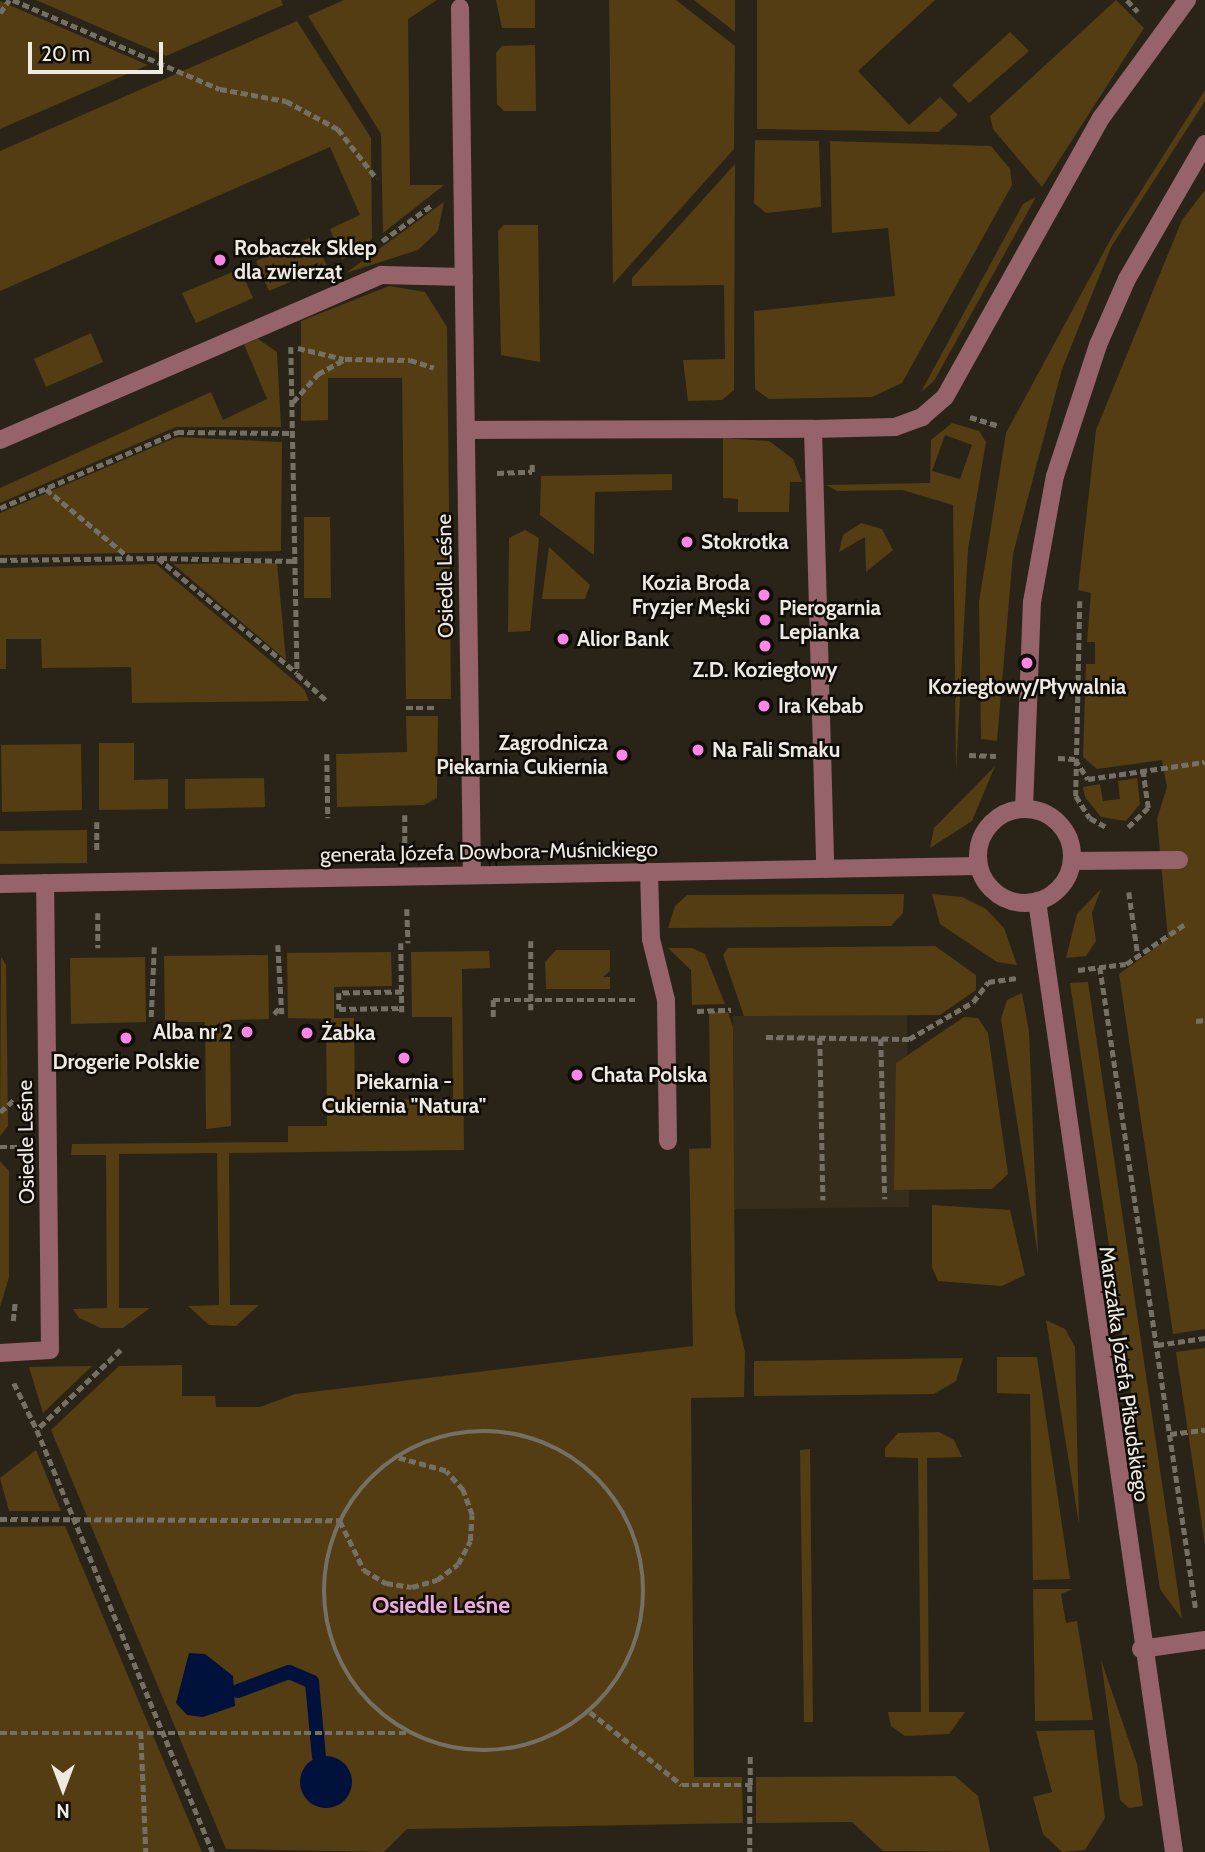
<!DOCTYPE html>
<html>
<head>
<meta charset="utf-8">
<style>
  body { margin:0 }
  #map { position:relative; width:1205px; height:1852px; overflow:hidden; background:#2a2418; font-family:Cabin,sans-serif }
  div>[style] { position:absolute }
  .built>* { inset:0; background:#372d1c }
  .green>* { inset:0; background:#543d12 }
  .water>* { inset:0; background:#00113b }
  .round { border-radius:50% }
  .stream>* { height:14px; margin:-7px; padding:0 7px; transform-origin:7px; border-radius:7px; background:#00113b }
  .path>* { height:4.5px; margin-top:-2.25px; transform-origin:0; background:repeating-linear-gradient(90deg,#757066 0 7px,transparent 0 10.5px) }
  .path>.ring { margin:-2.25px; padding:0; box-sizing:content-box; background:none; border:4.5px solid #757066; border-radius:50% }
  .minor>* { height:18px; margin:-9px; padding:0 9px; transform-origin:9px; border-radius:9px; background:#96636a }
  .minor>.ring { margin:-9px; padding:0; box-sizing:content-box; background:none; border:18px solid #96636a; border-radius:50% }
  .dots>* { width:19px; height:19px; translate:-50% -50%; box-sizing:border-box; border:4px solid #100d09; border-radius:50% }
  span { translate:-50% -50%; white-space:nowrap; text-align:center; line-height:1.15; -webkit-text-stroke:5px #100d09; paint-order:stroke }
  .poi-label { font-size:21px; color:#eeeae2; font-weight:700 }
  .left { translate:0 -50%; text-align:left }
  .right { translate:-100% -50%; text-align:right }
  .street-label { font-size:21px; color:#eeeae2 }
  .neighbourhood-label { font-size:23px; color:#ebabde; font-weight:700 }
  .north { position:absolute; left:28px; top:1754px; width:70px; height:70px; -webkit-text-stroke:5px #100d09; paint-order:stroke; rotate:180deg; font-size:19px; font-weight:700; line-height:28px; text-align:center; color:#eeeae2 }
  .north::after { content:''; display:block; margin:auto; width:24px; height:32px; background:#eeeae2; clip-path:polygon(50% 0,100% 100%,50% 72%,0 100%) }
  .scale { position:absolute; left:28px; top:42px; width:135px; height:32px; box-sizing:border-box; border:4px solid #eeeae2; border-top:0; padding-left:9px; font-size:21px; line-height:24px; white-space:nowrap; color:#eeeae2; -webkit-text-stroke:5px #100d09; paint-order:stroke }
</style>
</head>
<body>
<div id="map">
  <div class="built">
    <div style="clip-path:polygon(907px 1015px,909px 1207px,734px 1209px,733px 1016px)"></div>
  </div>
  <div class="green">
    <div style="clip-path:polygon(36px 0,281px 0,283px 5px,166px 56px)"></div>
    <div style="clip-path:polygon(344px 0,437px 0,408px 19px,410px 185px,444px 185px,383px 233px,381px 134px,308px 16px)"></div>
    <div style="clip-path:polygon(496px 0,535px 0,535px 28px,502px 28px)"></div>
    <div style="clip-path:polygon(609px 0,676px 0,735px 46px,734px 149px,613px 284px)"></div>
    <div style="clip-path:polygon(694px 0,735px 0,735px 32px)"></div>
    <div style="clip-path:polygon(757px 0,935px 0,858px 71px,909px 125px,940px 97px,958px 115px,938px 132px,757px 129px)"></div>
    <div style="clip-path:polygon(1116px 0,1144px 28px,1042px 187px,993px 129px,990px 116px)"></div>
    <div style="clip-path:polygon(0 1px,148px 65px,0 129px)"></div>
    <div style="clip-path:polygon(297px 21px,371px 138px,372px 239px,342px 260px,330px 229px,360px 215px,330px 147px,0 291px,0 151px)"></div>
    <div style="clip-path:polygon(1010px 32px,1029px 51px,969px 103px,952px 85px)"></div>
    <div style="clip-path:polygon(535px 45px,536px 111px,504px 111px,497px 104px,496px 53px,502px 46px)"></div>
    <div style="clip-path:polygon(1205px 90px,1205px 101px,1111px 247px,1062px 369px,1013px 554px,997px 741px,981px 739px,979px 602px,1006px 433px,1113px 235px)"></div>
    <div style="clip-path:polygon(755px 140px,819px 141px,821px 207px,766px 213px,754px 203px)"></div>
    <div style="clip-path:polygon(830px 141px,991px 146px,1010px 169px,1012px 185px,902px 383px,872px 397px,769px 399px,755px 389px,754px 311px,895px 296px,888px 228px,832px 233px)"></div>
    <div style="clip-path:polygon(735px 164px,734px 390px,722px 400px,688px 401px,683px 360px,725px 359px,724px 285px,632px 286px,632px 278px)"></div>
    <div style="clip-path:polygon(1205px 190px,1205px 1329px,1173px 1334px,1119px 974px,1168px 939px,1157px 819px,1167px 787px,1162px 760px,1097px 769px,1083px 757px,1086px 664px,1095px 664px,1095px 642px,1087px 642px,1091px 593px,1078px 590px,1096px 430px,1182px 220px)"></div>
    <div style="clip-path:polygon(1036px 197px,934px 381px,921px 392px,1023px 204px)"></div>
    <div style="clip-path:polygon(444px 202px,438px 231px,418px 250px,346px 273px)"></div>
    <div style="clip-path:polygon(504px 225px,538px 225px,540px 362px,501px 355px,498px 231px)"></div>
    <div style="clip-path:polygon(314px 236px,327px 266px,269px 291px,256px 261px)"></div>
    <div style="clip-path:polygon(240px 269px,253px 298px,196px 323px,182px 293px)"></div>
    <div style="clip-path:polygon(389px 286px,425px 292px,447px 327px,451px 699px,406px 699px,402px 378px,328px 378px,328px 420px,301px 421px,301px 321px)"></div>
    <div style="clip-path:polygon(91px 333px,103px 362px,46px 387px,34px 359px)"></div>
    <div style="clip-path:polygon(258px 339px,277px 352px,281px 427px,176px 427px,0 503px,0 488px,211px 392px,223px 420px,267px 399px,244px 344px)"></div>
    <div style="clip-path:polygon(evenodd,952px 423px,979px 431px,986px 442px,968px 549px,956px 772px,953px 505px,902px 490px,837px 491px,826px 485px,930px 483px,931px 440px,952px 423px,945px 435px,972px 445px,960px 479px,932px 471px,945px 435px)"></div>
    <div style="clip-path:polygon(177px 437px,282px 442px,281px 551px,0 555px,0 513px)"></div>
    <div style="clip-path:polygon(723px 438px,769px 441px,793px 459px,802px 482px,790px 482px,789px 512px,738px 512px,738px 499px,723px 498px)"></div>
    <div style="clip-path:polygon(672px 474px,672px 490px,595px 492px,594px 555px,540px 515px,541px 476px)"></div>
    <div style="clip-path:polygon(304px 517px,330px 517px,331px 598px,304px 598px)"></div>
    <div style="clip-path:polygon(861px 523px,882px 529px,893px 550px,866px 572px,865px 537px,839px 552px,843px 535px)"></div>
    <div style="clip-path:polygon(525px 530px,539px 538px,530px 631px,508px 632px,509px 538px)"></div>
    <div style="clip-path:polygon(549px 547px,590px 585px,585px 599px,542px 599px)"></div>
    <div style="clip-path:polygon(277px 563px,286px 660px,173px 564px)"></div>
    <div style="clip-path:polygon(156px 564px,304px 689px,309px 701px,132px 703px,131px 667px,42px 668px,41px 639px,6px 639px,6px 669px,0 669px,0 568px)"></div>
    <div style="clip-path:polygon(406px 716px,438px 716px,437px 798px,424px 805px,337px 807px,336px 754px,407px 752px)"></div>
    <div style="clip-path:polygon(99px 743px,134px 743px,134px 780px,168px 779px,168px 809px,99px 810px)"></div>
    <div style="clip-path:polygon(81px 744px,82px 810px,2px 812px,1px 745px)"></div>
    <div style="clip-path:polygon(995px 766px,972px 821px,930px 848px,934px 828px)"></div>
    <div style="clip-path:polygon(264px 778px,265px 807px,185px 809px,185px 779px)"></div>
    <div style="clip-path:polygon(1137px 778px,1140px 804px,1126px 821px,1101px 817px,1085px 797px,1083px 787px,1100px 784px,1103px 801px,1120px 799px,1118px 781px)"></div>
    <div style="clip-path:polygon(87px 830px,87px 863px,0 864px,0 831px)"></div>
    <div style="clip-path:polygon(1101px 889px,1092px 913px,1096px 941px,1086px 956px,1066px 958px,1077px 914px)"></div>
    <div style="clip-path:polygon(904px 894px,903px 913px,891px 926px,668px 928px,675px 906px,687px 895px)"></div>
    <div style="clip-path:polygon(932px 894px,962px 897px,986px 909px,1004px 928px,1017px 965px,997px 962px,940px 924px)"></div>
    <div style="clip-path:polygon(935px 946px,976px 975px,976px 990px,940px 1015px,744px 1016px,723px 955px,728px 948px)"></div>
    <div style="clip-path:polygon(692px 948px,705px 954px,725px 1004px,692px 1005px,691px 970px,668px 948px)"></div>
    <div style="clip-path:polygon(556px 950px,610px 950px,610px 971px,603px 977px,610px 977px,610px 989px,546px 989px,545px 962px)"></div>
    <div style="clip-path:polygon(489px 951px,490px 968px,462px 969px,464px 1150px,229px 1153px,230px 1305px,259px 1305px,236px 1326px,209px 1325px,188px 1306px,219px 1305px,217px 1153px,119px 1154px,119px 1308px,150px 1308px,123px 1328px,101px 1328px,79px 1318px,73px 1309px,107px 1308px,106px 1155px,71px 1155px,72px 1144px,288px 1142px,288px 1126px,327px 1126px,326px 1019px,288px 1018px,287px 953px,391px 952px,392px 986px,334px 987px,334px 1018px,354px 1018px,355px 1100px,453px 1099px,452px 1017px,412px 1017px,411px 952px)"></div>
    <div style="clip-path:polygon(268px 955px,269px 1019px,230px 1020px,231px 1126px,206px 1129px,205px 1022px,165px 1022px,164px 956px)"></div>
    <div style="clip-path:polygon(1px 957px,6px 965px,8px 1126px,0 1136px)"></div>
    <div style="clip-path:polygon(145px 957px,146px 1022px,71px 1024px,70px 958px)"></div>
    <div style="clip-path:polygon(1088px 982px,1182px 1619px,1160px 1589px,1070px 983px)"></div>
    <div style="clip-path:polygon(1022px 993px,1029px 1032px,1038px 1255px,1001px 1019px,1007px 1000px)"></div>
    <div style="clip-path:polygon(709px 1012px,728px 1012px,733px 1027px,735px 1310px,745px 1352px,744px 1397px,691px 1398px,694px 1777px,742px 1777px,743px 1823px,407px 1829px,384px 1852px,226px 1849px,51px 1430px,119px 1366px,182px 1365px,182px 1396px,215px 1396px,216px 1407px,260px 1407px,295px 1394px,693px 1346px,689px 1149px,711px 1148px)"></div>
    <div style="clip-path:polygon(964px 1017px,978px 1018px,988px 1033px,1008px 1174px,992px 1189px,894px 1190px,896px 1063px)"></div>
    <div style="clip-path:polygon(0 1161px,9px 1171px,9px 1277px,0 1307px)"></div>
    <div style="clip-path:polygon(932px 1205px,1010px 1210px,1025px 1275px,1002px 1286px,938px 1281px,932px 1267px)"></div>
    <div style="clip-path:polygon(1046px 1320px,1065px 1329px,1075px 1347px,1079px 1524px)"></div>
    <div style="clip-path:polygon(1205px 1348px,1205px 1545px,1176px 1352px)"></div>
    <div style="clip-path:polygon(997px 1357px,1037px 1357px,1070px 1579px,1033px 1580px,1030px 1394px,997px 1393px)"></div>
    <div style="clip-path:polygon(963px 1358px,956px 1381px,934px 1394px,754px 1396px,754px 1361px)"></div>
    <div style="clip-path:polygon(92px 1366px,43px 1413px,29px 1367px)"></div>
    <div style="clip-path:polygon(939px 1432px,954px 1440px,962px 1457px,927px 1458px,929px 1712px,965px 1712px,949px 1734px,905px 1736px,891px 1726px,888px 1712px,921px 1712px,918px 1458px,885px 1457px,885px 1448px,898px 1433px)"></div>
    <div style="clip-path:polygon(810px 1449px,813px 1722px,804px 1722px,800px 1450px)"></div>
    <div style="clip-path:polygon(36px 1450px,61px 1511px,9px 1511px,0 1478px)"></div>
    <div style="clip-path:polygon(65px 1526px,202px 1852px,0 1852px,0 1527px)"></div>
    <div style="clip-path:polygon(1033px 1589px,1073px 1589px,1061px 1594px,1066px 1623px,1077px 1621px,1093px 1720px,1035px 1721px)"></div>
    <div style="clip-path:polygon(1101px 1660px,1137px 1764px,1143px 1806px,1129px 1808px,1120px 1800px)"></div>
    <div style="clip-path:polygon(1094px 1730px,1105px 1818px,1085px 1850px,1062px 1852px,1043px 1834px,1033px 1797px,1052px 1792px,1036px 1731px)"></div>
    <div style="clip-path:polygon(955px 1776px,978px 1796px,990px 1852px,883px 1851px,852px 1822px,756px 1823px,756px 1777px)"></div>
  </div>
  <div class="water">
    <div style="clip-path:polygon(189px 1653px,205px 1654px,233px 1676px,235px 1706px,203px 1717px,187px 1715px,176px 1703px)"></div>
    <div class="round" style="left:300px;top:1756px;width:52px;height:52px"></div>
  </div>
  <div class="stream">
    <div style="left:238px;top:1691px;width:54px;rotate:-20.4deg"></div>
    <div style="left:289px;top:1672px;width:25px;rotate:23deg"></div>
    <div style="left:312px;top:1682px;width:75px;rotate:84.7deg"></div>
  </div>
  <div class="path">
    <div style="left:13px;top:0;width:225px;rotate:23.3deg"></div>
    <div style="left:220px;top:89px;width:67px;rotate:10.3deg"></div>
    <div style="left:286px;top:101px;width:59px;rotate:28.3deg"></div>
    <div style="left:338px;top:129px;width:63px;rotate:52deg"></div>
    <div style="left:1127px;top:0;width:16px;rotate:47deg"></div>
    <div style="left:0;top:13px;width:16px;rotate:-55deg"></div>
    <div style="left:382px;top:241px;width:62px;rotate:-35.8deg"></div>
    <div style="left:291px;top:347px;width:327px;rotate:88.9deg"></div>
    <div style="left:297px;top:674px;width:40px;rotate:42deg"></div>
    <div style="left:298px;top:348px;width:47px;rotate:13.4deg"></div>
    <div style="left:293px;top:402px;width:38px;rotate:-48deg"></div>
    <div style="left:318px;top:374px;width:31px;rotate:-29deg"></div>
    <div style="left:345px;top:359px;width:65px;rotate:0.9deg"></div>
    <div style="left:410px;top:360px;width:25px;rotate:18deg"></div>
    <div style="left:970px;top:417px;width:30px;rotate:17deg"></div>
    <div style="left:497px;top:473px;width:35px;rotate:-2deg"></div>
    <div style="left:532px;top:472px;width:9px;rotate:-90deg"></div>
    <div style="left:46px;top:489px;width:110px;rotate:39.5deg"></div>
    <div style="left:0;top:508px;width:193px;rotate:-23.2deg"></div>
    <div style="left:177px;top:432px;width:116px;rotate:0.5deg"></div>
    <div style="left:160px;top:558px;width:135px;rotate:1.3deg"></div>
    <div style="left:0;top:560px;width:158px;rotate:-0.7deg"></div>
    <div style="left:158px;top:558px;width:180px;rotate:39.6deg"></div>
    <div style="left:1080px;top:601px;width:195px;rotate:91.2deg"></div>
    <div style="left:1076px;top:796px;width:26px;rotate:58deg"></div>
    <div style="left:1090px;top:818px;width:18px;rotate:29deg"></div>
    <div style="left:406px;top:708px;width:31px"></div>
    <div style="left:327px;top:754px;width:64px;rotate:89.1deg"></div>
    <div style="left:969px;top:755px;width:27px;rotate:2deg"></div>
    <div style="left:1058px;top:758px;width:17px;rotate:3deg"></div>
    <div style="left:1075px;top:759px;width:24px;rotate:57deg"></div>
    <div style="left:1088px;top:779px;width:118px;rotate:-8.3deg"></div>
    <div style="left:405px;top:815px;width:29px;rotate:90deg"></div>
    <div style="left:97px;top:822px;width:30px;rotate:90deg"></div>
    <div style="left:1128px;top:827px;width:28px;rotate:-44deg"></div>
    <div style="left:1148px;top:808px;width:37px;rotate:-98deg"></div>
    <div style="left:1129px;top:892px;width:65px;rotate:82deg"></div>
    <div style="left:407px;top:909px;width:34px;rotate:88deg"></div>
    <div style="left:98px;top:913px;width:35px;rotate:90deg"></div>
    <div style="left:531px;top:941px;width:69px;rotate:90deg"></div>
    <div style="left:401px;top:943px;width:69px;rotate:89.2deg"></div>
    <div style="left:278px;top:945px;width:69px;rotate:86.7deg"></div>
    <div style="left:1100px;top:967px;width:650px;rotate:81.51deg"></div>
    <div style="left:1078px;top:970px;width:48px;rotate:-7.1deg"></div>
    <div style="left:1126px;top:964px;width:71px;rotate:-34.1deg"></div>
    <div style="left:402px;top:992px;width:63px;rotate:179.1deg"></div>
    <div style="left:339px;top:993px;width:16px;rotate:90deg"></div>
    <div style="left:339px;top:1009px;width:63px;rotate:-0.9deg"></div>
    <div style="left:697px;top:1011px;width:34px;rotate:-2deg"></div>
    <div style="left:274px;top:1014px;width:8px;rotate:-50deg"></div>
    <div style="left:151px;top:1017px;width:70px;rotate:-87.5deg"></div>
    <div style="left:493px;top:1017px;width:17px;rotate:-90deg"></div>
    <div style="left:493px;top:1000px;width:142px"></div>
    <div style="left:1196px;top:1021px;width:9px;rotate:-6deg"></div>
    <div style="left:766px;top:1037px;width:143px;rotate:0.8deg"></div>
    <div style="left:909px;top:1039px;width:74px;rotate:-30deg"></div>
    <div style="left:973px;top:1002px;width:25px;rotate:-53deg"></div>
    <div style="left:988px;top:982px;width:29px;rotate:-8deg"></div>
    <div style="left:820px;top:1038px;width:162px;rotate:88.9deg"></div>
    <div style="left:881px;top:1039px;width:160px;rotate:88.6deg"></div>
    <div style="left:0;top:1112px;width:20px;rotate:-41deg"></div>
    <div style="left:0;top:1147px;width:17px"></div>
    <div style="left:13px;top:1321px;width:19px;rotate:-84deg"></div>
    <div style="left:1157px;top:1345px;width:49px;rotate:-8.3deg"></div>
    <div style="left:121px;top:1350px;width:116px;rotate:136.4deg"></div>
    <div style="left:37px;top:1430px;width:457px;rotate:67.4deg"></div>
    <div style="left:14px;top:1383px;width:52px;rotate:63.9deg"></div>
    <div class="ring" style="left:324px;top:1431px;width:315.5px;height:315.5px"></div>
    <div style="left:1170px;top:1434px;width:35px;rotate:-7deg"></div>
    <div style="left:0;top:1519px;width:340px;rotate:0.2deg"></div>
    <div style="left:340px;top:1521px;width:55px;rotate:63.9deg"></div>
    <div style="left:364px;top:1570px;width:26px;rotate:31deg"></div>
    <div style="left:386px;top:1583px;width:26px;rotate:9deg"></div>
    <div style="left:412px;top:1587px;width:26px;rotate:-16deg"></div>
    <div style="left:437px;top:1580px;width:26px;rotate:-37deg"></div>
    <div style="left:458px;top:1564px;width:26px;rotate:-62deg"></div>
    <div style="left:470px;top:1541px;width:26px;rotate:-86deg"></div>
    <div style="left:472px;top:1515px;width:27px;rotate:-110deg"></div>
    <div style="left:463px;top:1490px;width:25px;rotate:-132deg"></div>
    <div style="left:446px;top:1471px;width:53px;rotate:-164.6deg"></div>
    <div style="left:590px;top:1712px;width:117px;rotate:38.4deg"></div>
    <div style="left:682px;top:1785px;width:68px"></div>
    <div style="left:750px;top:1785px;width:67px;rotate:90deg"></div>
    <div style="left:141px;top:1732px;width:120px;rotate:87.6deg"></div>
    <div style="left:0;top:1733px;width:409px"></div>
    <div style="left:750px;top:1785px;width:30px;rotate:-90deg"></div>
  </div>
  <div class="minor">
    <div style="left:460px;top:8px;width:866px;rotate:89.21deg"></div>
    <div style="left:813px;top:429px;width:82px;rotate:-1.4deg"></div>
    <div style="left:895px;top:427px;width:29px;rotate:-20deg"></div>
    <div style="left:922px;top:417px;width:30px;rotate:-41deg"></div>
    <div style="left:945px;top:397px;width:320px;rotate:-60.8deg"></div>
    <div style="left:1101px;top:118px;width:146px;rotate:-53.9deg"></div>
    <div style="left:466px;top:430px;width:347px;rotate:-0.2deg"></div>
    <div style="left:813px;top:429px;width:440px;rotate:88.4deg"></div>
    <div style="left:0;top:440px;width:416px;rotate:-23.4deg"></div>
    <div style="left:382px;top:275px;width:82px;rotate:1.4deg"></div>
    <div style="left:1024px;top:809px;width:207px;rotate:-87.8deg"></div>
    <div style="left:1032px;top:602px;width:128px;rotate:-79.7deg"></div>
    <div style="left:1055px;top:476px;width:138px;rotate:-71.8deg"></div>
    <div style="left:1098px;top:345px;width:72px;rotate:-66.3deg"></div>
    <div style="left:1127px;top:279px;width:156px;rotate:-60deg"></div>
    <div class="ring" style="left:978px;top:809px;width:76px;height:76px"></div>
    <div style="left:1072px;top:861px;width:107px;rotate:-0.5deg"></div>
    <div style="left:649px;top:872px;width:67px;rotate:88.3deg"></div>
    <div style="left:651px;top:939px;width:63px;rotate:76.2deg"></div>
    <div style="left:666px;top:1000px;width:141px;rotate:89.2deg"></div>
    <div style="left:0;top:884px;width:979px;rotate:-1.05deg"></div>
    <div style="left:1037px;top:901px;width:961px;rotate:81.8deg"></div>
    <div style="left:0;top:1353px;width:50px;rotate:-3.4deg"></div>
    <div style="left:50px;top:1350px;width:467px;rotate:-90.6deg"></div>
    <div style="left:1141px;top:1649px;width:65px;rotate:-8deg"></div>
  </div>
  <div class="dots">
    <div style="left:220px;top:260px;background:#fa87e6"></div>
    <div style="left:687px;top:542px;background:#fa87e6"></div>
    <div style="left:764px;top:595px;background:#fa87e6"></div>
    <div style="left:765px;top:620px;background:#fa87e6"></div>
    <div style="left:563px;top:639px;background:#fa87e6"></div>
    <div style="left:765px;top:646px;background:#fa87e6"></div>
    <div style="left:1027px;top:663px;background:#fa87e6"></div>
    <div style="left:764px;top:706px;background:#fa87e6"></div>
    <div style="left:698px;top:750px;background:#fa87e6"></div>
    <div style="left:622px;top:755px;background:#fa87e6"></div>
    <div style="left:247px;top:1032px;background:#fa87e6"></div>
    <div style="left:307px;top:1033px;background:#fa87e6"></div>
    <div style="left:126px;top:1038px;background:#fa87e6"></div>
    <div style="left:404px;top:1058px;background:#fa87e6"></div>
    <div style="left:577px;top:1075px;background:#fa87e6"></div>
  </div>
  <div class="poi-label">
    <span class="left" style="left:234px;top:260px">Robaczek Sklep<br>dla zwierząt</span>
    <span class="left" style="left:701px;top:542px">Stokrotka</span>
    <span class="right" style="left:750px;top:595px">Kozia Broda<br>Fryzjer Męski</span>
    <span class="left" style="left:779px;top:620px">Pierogarnia<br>Lepianka</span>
    <span class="left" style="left:577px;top:639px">Alior Bank</span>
    <span style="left:765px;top:670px">Z.D. Koziegłowy</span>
    <span style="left:1027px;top:687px">Koziegłowy/Pływalnia</span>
    <span class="left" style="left:778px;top:706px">Ira Kebab</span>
    <span class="right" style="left:608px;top:755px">Zagrodnicza<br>Piekarnia Cukiernia</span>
    <span class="left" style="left:712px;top:750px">Na Fali Smaku</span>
    <span class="right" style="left:233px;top:1032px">Alba nr 2</span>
    <span class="left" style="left:321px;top:1033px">Żabka</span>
    <span style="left:126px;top:1062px">Drogerie Polskie</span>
    <span class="left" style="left:591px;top:1075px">Chata Polska</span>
    <span style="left:404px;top:1094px">Piekarnia -<br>Cukiernia "Natura"</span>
  </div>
  <div class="street-label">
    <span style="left:445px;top:576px;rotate:-91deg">Osiedle Leśne</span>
    <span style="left:489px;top:852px;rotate:-1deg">generała Józefa Dowbora-Muśnickiego</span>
    <span style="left:26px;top:1142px;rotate:-91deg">Osiedle Leśne</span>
    <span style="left:1124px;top:1374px;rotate:82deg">Marszałka Józefa Piłsudskiego</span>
  </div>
  <div class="neighbourhood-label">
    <span style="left:441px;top:1605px">Osiedle Leśne</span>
  </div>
  <div class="north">N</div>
  <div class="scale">20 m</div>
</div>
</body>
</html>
